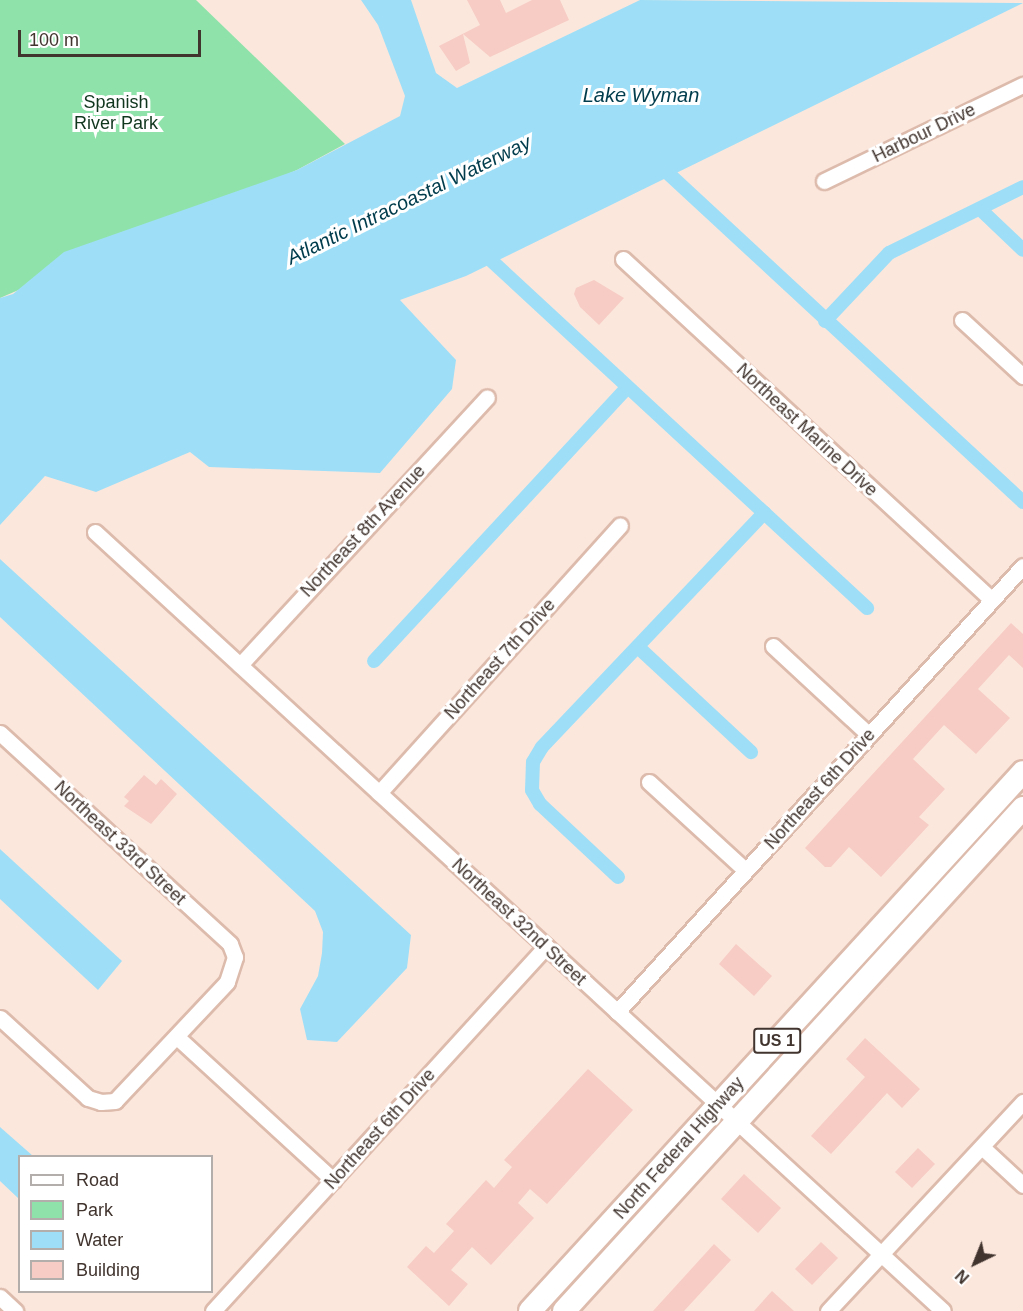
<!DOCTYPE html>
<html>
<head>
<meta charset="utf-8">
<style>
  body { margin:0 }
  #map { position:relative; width:1023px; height:1311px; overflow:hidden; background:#fce7dd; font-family:Helvetica,sans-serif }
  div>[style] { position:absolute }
  .green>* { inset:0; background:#8fe3aa }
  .water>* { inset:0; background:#9edff7 }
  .canal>* { height:14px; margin:-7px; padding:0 7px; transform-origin:7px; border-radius:7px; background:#9edff7 }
  .building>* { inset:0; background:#f6ccc4 }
  .roads { filter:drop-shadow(2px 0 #ddbbac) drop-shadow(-2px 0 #ddbbac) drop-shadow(0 2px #ddbbac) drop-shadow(0 -2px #ddbbac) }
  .street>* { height:15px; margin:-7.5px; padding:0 7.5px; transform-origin:7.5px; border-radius:7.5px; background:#fff }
  .primary>* { height:22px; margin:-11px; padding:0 11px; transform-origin:11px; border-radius:11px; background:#fff }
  span { translate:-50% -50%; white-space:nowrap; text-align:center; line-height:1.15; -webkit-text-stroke:6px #fff; paint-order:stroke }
  .shield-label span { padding:2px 4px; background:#fff; border:2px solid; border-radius:4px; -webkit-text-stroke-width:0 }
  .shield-label { font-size:16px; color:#41342e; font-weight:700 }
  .park-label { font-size:18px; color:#10361e }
  .street-label { font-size:18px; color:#41342e }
  .water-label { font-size:20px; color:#003c4c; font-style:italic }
  .legend { position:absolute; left:18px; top:1155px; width:195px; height:138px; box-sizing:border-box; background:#fff; border:2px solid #b3aeab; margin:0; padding:8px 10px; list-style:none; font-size:18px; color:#41342e }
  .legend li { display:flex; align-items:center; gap:12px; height:30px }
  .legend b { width:30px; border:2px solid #b3aeab }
  .north { position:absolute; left:945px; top:1233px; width:60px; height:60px; -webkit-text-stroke:4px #fff; paint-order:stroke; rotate:223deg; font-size:16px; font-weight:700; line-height:24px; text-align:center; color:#41342e }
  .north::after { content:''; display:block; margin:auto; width:21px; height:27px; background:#41342e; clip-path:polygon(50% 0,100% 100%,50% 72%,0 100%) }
  .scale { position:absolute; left:18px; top:30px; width:183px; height:27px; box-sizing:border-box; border:3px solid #41342e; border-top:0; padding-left:8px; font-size:18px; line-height:21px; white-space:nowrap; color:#41342e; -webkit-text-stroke:4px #fff; paint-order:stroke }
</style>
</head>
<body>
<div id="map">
  <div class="green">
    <div style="clip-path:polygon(0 0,196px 0,345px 144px,297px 170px,0 298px)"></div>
  </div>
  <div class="water">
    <div style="clip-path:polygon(361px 0,411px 0,436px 73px,457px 88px,640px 0,1023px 3px,466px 276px,400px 300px,456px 360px,452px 389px,380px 473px,209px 467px,190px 452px,96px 492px,45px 476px,0 525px,0 298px,13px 294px,64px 252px,297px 170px,400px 116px,405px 96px,378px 25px)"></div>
    <div style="clip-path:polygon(0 559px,411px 935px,407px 968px,337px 1042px,307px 1040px,300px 1009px,318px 976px,322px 953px,323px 932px,315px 911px,0 617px)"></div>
    <div style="clip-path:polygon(0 849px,122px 961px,98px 990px,0 899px)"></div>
    <div style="clip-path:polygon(0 1127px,33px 1156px,20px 1156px,19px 1199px,0 1181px)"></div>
  </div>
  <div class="canal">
    <div style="left:657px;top:163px;width:499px;rotate:42.8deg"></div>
    <div style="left:980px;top:209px;width:59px;rotate:43.6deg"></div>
    <div style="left:481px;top:251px;width:526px;rotate:42.76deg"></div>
    <div style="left:825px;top:321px;width:93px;rotate:-46.7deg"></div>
    <div style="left:889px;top:253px;width:149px;rotate:-26.2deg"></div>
    <div style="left:639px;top:648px;width:153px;rotate:42.9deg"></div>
    <div style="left:374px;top:661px;width:372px;rotate:-47.2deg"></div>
    <div style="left:618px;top:877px;width:107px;rotate:-136.9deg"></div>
    <div style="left:540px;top:804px;width:16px;rotate:-120deg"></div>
    <div style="left:532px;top:790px;width:28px;rotate:-88deg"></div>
    <div style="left:533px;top:762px;width:17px;rotate:-59deg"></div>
    <div style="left:542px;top:747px;width:323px;rotate:-46.5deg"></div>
  </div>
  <div class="building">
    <div style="clip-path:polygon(467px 0,500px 0,506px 13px,532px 0,560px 0,569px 20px,490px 57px,463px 34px,470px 63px,456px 71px,439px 46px,480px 25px)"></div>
    <div style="clip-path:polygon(594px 280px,624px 298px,599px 325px,580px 307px,574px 294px,576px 288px)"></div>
    <div style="clip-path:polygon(1011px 623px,1023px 634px,1023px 668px,1009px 655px,978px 689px,1010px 718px,976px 754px,944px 725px,913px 759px,945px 789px,919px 817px,929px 825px,881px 877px,849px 847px,831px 867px,825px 867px,805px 848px)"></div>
    <div style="clip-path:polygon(144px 775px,156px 785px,161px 779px,177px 794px,151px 824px,124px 806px,129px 801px,124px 797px)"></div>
    <div style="clip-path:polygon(736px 944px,772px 976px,754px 996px,719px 964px)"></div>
    <div style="clip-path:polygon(865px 1038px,920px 1089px,902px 1108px,887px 1093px,831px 1154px,811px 1136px,865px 1077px,846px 1059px)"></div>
    <div style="clip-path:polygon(588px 1069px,633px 1110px,547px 1204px,530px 1189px,518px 1203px,534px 1218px,491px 1265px,472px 1247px,451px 1270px,468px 1284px,449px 1306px,407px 1267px,426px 1246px,434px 1253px,454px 1231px,446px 1224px,486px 1180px,494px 1188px,512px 1167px,504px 1160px)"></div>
    <div style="clip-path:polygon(918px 1148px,935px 1164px,912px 1188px,895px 1172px)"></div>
    <div style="clip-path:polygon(744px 1174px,781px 1208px,758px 1233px,721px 1199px)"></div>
    <div style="clip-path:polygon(821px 1242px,838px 1258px,812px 1285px,795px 1269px)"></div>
    <div style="clip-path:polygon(714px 1244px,731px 1260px,684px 1311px,653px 1311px)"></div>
    <div style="clip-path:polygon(772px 1291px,794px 1311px,754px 1311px)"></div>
  </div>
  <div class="roads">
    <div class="street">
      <div style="left:824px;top:181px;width:221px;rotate:-25.8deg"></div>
      <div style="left:623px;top:259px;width:502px;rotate:42.74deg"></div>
      <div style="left:962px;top:320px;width:83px;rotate:42.6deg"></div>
      <div style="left:95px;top:532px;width:1151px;rotate:42.57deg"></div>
      <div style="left:773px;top:646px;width:131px;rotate:42.8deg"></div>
      <div style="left:240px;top:665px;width:364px;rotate:-47.3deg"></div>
      <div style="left:0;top:733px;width:312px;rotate:42.5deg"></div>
      <div style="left:230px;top:944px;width:14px;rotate:69deg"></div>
      <div style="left:235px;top:957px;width:26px;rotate:108deg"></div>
      <div style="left:227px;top:982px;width:163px;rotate:133.3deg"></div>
      <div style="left:115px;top:1101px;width:14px;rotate:176deg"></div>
      <div style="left:101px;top:1102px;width:14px;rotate:-163deg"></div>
      <div style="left:88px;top:1098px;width:119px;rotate:-137.7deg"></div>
      <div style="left:649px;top:782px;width:130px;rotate:42.5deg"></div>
      <div style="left:379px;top:793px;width:360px;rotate:-48deg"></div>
      <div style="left:617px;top:1012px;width:603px;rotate:-47.69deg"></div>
      <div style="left:177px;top:1037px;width:212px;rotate:42.5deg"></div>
      <div style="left:982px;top:1147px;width:56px;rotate:42.8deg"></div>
      <div style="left:0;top:1297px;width:21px;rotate:43deg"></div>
      <div style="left:213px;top:1311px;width:494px;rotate:-47.6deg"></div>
      <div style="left:828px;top:1311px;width:286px;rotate:-47deg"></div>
    </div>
    <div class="primary">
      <div style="left:530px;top:1311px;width:730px;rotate:-47.55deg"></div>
      <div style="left:564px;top:1311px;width:681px;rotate:-47.62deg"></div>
    </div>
  </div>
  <div class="shield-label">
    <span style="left:777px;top:1041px">US 1</span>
  </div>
  <div class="park-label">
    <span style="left:116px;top:113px">Spanish<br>River Park</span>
  </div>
  <div class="street-label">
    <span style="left:924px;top:133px;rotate:-26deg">Harbour Drive</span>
    <span style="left:807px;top:430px;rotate:43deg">Northeast Marine Drive</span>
    <span style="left:363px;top:531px;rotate:-47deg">Northeast 8th Avenue</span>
    <span style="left:500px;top:659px;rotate:-48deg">Northeast 7th Drive</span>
    <span style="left:820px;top:789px;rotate:-48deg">Northeast 6th Drive</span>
    <span style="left:120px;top:843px;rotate:43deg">Northeast 33rd Street</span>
    <span style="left:519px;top:922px;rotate:43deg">Northeast 32nd Street</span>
    <span style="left:380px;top:1129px;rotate:-48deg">Northeast 6th Drive</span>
    <span style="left:679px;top:1148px;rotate:-48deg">North Federal Highway</span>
  </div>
  <div class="water-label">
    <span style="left:641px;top:95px">Lake Wyman</span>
    <span style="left:409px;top:200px;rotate:-26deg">Atlantic Intracoastal Waterway</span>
  </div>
  <ul class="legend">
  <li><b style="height:8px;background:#fff"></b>Road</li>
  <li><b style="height:16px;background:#8fe3aa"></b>Park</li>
  <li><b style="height:16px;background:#9edff7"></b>Water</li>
  <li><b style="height:16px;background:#f6ccc4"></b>Building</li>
  </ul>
  <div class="north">N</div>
  <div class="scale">100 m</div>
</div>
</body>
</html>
